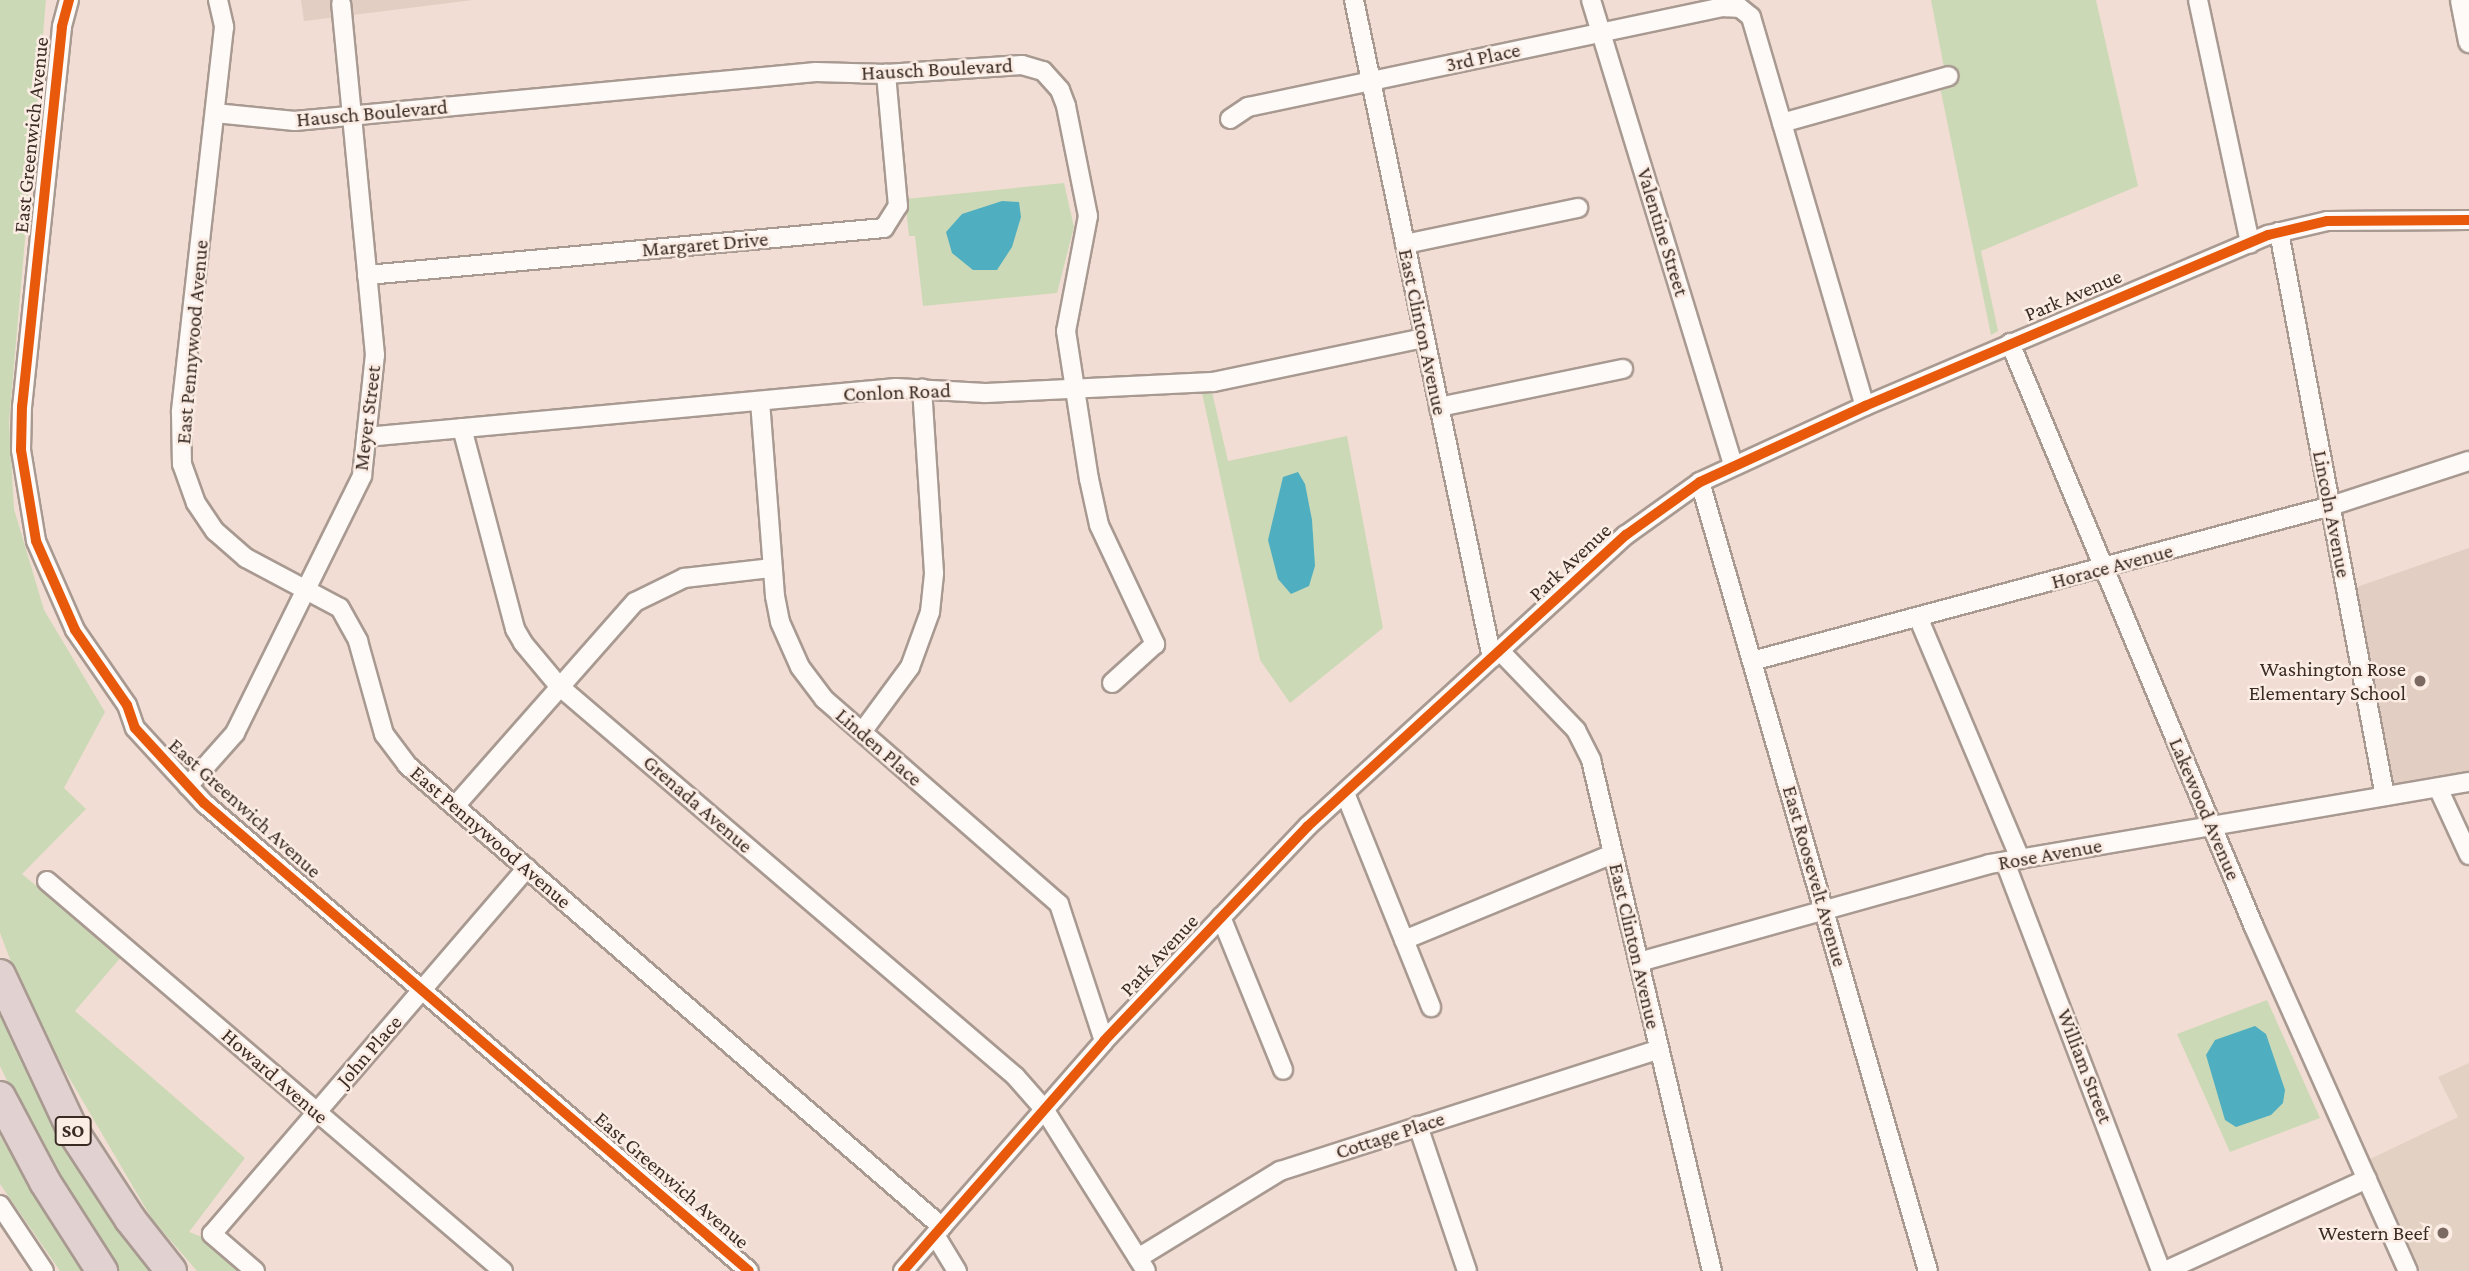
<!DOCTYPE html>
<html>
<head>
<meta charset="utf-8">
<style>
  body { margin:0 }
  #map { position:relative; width:2469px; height:1271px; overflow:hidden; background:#f1ddd3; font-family:"Crimson Pro",serif }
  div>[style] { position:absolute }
  .commercial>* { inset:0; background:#e3d2c3 }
  .education>* { inset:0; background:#e2cec2 }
  .green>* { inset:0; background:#ccd9b6 }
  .water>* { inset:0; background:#4faec0 }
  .roads { filter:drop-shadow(2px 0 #a89991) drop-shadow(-2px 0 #a89991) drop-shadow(0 2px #a89991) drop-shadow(0 -2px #a89991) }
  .minor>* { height:18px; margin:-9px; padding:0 9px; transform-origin:9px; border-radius:9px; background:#fdfaf8 }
  .tertiary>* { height:21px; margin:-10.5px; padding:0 10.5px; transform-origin:10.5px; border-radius:10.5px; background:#fdfaf8 }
  .motorway>* { height:30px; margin:-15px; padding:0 15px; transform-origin:15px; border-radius:15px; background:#e1d1d0 }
  .cycleway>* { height:10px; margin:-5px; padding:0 5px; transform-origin:5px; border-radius:5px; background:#e8590c }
  .dots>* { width:19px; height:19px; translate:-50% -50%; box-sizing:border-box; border:4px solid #fbece4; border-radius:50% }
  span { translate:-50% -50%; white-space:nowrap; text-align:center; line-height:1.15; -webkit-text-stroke:5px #fbece4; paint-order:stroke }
  .shield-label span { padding:2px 5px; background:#fbece4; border:2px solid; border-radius:5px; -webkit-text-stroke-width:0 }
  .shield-label { font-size:19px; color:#3a2c24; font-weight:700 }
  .street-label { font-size:21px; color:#3a2c24 }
  .poi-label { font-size:21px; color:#3a2c24 }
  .right { translate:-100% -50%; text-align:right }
</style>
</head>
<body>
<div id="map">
  <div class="commercial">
    <div style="clip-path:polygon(2469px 1063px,2469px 1271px,2421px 1271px,2370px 1159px,2458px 1117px,2438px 1077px)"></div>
  </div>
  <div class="education">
    <div style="clip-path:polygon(301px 0,473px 0,304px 21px)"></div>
    <div style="clip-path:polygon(2469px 548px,2469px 775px,2389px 788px,2354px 588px)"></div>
  </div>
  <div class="green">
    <div style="clip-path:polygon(0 0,46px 0,9px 422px,14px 509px,44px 610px,105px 712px,64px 788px,86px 809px,22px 874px,122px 956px,75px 1011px,245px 1158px,189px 1232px,202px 1237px,242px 1271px,197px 1271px,152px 1219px,30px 1011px,0 933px)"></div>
    <div style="clip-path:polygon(1931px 0,2096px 0,2138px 186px,1981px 251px,1998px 331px,1991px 335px,1940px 87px,1947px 83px)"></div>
    <div style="clip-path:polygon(1064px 183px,1074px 227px,1057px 293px,923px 306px,915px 236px,909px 236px,905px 199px)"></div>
    <div style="clip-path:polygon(1212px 392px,1228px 461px,1347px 436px,1383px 628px,1290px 703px,1260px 660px,1202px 393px)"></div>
    <div style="clip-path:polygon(2267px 1000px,2320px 1118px,2230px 1152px,2177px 1034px)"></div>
    <div style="clip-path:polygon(0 1005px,58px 1126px,154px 1271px,116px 1271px,37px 1144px,0 1066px)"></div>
    <div style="clip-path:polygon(0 1136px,73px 1259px,83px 1271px,60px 1271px,0 1184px)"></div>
  </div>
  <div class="water">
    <div style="clip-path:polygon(1002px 201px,1019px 202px,1021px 217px,1012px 247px,997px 270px,973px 270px,952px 253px,946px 232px,962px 214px)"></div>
    <div style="clip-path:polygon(1298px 472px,1305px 484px,1312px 520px,1315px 566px,1309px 586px,1291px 594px,1278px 579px,1268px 540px,1283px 477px)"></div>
    <div style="clip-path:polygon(2255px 1026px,2266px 1034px,2285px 1090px,2283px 1103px,2271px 1115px,2236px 1127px,2225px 1120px,2206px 1055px,2215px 1040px)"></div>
  </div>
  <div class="roads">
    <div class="minor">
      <div style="left:69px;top:0;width:28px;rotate:105deg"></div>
      <div style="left:62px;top:27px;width:381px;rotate:96deg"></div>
      <div style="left:22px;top:406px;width:44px;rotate:91.3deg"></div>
      <div style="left:21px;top:450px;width:92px;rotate:80.6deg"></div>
      <div style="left:36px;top:541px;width:97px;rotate:66.3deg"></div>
      <div style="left:75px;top:630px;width:91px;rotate:55.3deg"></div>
      <div style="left:127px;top:705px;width:24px;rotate:71deg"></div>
      <div style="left:135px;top:728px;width:102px;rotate:47.4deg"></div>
      <div style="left:204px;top:803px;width:718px;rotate:40.65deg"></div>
      <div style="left:218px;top:0;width:28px;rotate:77deg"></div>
      <div style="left:224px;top:27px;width:388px;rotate:96.4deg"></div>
      <div style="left:181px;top:413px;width:51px;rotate:88.9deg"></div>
      <div style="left:182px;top:464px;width:41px;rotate:70.3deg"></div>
      <div style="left:196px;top:503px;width:34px;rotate:56deg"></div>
      <div style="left:215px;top:531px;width:41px;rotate:41.1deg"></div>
      <div style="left:246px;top:558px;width:106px;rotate:28deg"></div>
      <div style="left:340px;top:608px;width:38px;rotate:61deg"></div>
      <div style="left:358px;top:641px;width:97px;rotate:74.4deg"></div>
      <div style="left:384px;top:734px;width:39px;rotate:53deg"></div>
      <div style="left:407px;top:765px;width:707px;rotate:40.81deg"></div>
      <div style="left:1354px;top:0;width:672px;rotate:78.16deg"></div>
      <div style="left:1591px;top:0;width:486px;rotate:73deg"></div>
      <div style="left:2198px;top:0;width:249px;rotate:77.9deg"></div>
      <div style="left:215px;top:113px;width:80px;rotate:5.7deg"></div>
      <div style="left:295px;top:121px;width:523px;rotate:-5.37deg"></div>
      <div style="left:816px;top:72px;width:70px;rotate:1.6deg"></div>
      <div style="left:886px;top:74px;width:136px;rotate:-3.8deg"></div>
      <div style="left:1022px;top:65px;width:22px;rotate:16deg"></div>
      <div style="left:1043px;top:71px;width:25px;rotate:48deg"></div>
      <div style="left:1060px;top:90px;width:17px;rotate:69deg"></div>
      <div style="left:1066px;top:106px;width:112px;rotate:78.7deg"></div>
      <div style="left:1088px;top:216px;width:117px;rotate:100.8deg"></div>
      <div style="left:1066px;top:331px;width:150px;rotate:81.2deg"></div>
      <div style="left:1089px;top:479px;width:47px;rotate:77.7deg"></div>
      <div style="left:1099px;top:525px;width:132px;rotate:64.8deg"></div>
      <div style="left:1155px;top:644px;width:58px;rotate:137.8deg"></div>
      <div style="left:1230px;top:119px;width:22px;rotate:-34deg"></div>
      <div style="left:1248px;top:107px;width:484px;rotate:-11.9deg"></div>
      <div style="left:1722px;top:7px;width:18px;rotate:3deg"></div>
      <div style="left:1740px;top:8px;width:14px;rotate:39deg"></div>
      <div style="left:1751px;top:17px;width:405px;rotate:73.7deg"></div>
      <div style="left:1782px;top:123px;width:173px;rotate:-15.7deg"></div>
      <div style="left:2279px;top:232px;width:574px;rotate:79.36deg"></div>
      <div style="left:1405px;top:244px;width:177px;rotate:-11.8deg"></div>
      <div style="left:367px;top:275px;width:519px;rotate:-5.19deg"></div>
      <div style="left:884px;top:228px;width:26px;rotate:-58deg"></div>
      <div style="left:898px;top:206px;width:133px;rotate:-95.2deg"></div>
      <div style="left:2010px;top:343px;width:633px;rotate:67.32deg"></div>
      <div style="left:2254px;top:927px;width:377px;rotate:65.9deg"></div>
      <div style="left:760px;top:401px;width:196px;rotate:85.6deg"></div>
      <div style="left:775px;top:596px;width:26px;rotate:79deg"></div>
      <div style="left:780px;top:622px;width:49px;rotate:66deg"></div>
      <div style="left:800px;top:667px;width:40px;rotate:53deg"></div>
      <div style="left:824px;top:699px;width:312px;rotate:41.1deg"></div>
      <div style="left:1059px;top:904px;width:144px;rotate:71.8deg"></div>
      <div style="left:1439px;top:407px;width:188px;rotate:-11.7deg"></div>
      <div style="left:462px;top:428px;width:208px;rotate:75.2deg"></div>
      <div style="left:515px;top:629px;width:16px;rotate:60deg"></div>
      <div style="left:523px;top:643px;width:56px;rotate:50.1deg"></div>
      <div style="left:559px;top:686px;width:600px;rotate:40.54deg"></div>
      <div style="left:1015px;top:1076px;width:44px;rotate:48.7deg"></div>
      <div style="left:1044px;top:1109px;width:191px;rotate:57.8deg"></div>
      <div style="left:366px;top:437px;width:532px;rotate:-5.28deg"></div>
      <div style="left:896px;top:388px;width:89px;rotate:3.2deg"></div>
      <div style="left:985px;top:393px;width:228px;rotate:-2.8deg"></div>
      <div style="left:1213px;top:382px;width:216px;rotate:-11.8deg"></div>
      <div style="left:1700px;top:482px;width:821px;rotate:73.88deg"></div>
      <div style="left:1918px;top:617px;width:263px;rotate:67.1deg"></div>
      <div style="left:1500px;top:651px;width:110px;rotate:46.1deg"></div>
      <div style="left:1576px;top:730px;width:34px;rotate:63deg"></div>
      <div style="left:1591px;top:760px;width:525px;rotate:76.68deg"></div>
      <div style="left:1752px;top:661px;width:599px;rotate:-14.99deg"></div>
      <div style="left:2331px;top:506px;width:145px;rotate:-18.1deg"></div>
      <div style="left:862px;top:732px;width:81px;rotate:-53.6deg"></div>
      <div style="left:910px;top:667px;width:59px;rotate:-70deg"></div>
      <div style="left:930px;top:612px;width:39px;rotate:-84deg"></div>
      <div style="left:934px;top:573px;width:185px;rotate:-93.7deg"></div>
      <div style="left:188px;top:786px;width:71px;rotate:-48.4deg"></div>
      <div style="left:235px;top:733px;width:287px;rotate:-63.7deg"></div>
      <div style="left:362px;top:476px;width:122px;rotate:-83.9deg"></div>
      <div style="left:375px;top:355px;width:353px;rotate:-95.5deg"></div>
      <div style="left:2438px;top:788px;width:74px;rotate:65.2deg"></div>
      <div style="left:1345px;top:793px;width:231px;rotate:68.1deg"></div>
      <div style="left:455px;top:806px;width:272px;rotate:-48.6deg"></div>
      <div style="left:635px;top:602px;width:55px;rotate:-26.1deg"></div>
      <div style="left:684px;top:578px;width:89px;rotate:-6.5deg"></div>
      <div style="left:2005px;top:862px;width:438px;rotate:69.1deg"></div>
      <div style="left:47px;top:881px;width:600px;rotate:40.54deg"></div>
      <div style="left:1221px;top:917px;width:165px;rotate:67.9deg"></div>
      <div style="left:1404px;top:940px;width:226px;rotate:-22.4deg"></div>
      <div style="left:1639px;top:962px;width:363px;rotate:-15.6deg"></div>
      <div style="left:1989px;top:864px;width:487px;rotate:-9.7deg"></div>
      <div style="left:1418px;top:1126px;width:153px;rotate:71.3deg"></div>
      <div style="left:0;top:1205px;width:79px;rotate:56.3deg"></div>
      <div style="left:935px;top:1235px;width:42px;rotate:58.6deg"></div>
      <div style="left:1138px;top:1258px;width:167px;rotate:-31.5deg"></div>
      <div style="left:1280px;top:1171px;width:398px;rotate:-17.8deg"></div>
      <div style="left:255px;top:1271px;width:57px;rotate:-139.3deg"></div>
      <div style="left:212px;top:1234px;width:483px;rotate:-49.3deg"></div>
      <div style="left:903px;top:1271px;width:305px;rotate:-48.8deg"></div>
      <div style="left:1104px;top:1041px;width:296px;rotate:-46.5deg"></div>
      <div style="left:1308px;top:826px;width:431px;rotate:-42.5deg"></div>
      <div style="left:1626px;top:535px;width:91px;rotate:-35.6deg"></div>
      <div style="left:1700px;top:482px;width:182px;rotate:-24.7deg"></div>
      <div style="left:1865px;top:406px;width:438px;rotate:-23deg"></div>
      <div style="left:2268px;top:235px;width:61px;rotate:-13.3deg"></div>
      <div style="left:2327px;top:221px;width:142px;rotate:-0.4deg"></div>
      <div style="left:2165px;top:1271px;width:222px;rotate:-24.5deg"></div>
    </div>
    <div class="tertiary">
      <div style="left:2461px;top:0;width:42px;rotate:79deg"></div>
    </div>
    <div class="motorway">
      <div style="left:0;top:975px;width:174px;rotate:64.9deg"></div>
      <div style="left:74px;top:1133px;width:103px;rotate:56.9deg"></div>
      <div style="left:130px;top:1219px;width:66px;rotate:51.7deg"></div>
      <div style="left:0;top:1097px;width:96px;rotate:62.1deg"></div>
      <div style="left:45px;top:1182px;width:106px;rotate:57.4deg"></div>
    </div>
  </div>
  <div class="cycleway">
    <div style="left:69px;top:0;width:28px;rotate:105deg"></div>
    <div style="left:62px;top:27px;width:381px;rotate:96deg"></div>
    <div style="left:22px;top:406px;width:44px;rotate:91.3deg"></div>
    <div style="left:21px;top:450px;width:92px;rotate:80.6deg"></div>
    <div style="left:36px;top:541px;width:97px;rotate:66.3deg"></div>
    <div style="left:75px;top:630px;width:91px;rotate:55.3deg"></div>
    <div style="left:127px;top:705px;width:24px;rotate:71deg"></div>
    <div style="left:135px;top:728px;width:102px;rotate:47.4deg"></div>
    <div style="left:204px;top:803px;width:718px;rotate:40.65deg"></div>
    <div style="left:903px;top:1271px;width:305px;rotate:-48.8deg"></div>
    <div style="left:1104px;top:1041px;width:296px;rotate:-46.5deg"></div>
    <div style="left:1308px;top:826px;width:431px;rotate:-42.5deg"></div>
    <div style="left:1626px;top:535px;width:91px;rotate:-35.6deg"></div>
    <div style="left:1700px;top:482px;width:182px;rotate:-24.7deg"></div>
    <div style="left:1865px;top:406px;width:438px;rotate:-23deg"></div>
    <div style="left:2268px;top:235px;width:61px;rotate:-13.3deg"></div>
    <div style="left:2327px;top:221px;width:142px;rotate:-0.4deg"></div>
  </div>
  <div class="dots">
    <div style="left:2420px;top:681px;background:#7a6a61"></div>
    <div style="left:2443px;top:1233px;background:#7a6a61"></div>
  </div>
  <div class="shield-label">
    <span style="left:73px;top:1131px">SO</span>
  </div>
  <div class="street-label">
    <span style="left:1483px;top:57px;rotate:-12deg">3rd Place</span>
    <span style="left:937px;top:69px;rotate:-3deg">Hausch Boulevard</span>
    <span style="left:372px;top:113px;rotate:-5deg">Hausch Boulevard</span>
    <span style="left:31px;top:135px;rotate:-84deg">East Greenwich Avenue</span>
    <span style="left:1663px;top:232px;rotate:73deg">Valentine Street</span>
    <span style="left:705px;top:244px;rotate:-5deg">Margaret Drive</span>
    <span style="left:2073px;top:295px;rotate:-23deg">Park Avenue</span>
    <span style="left:1423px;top:332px;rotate:78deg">East Clinton Avenue</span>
    <span style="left:192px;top:342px;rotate:-85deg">East Pennywood Avenue</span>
    <span style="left:897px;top:392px;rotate:-2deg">Conlon Road</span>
    <span style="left:367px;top:418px;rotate:-83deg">Meyer Street</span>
    <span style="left:2332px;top:514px;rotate:79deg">Lincoln Avenue</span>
    <span style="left:1570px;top:562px;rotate:-43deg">Park Avenue</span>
    <span style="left:2112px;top:566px;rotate:-15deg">Horace Avenue</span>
    <span style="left:879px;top:747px;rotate:41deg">Linden Place</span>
    <span style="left:698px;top:804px;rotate:41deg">Grenada Avenue</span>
    <span style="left:245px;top:808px;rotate:42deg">East Greenwich Avenue</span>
    <span style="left:2205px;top:809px;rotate:67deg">Lakewood Avenue</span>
    <span style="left:491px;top:837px;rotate:41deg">East Pennywood Avenue</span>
    <span style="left:2050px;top:854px;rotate:-10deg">Rose Avenue</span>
    <span style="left:1815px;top:876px;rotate:74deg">East Roosevelt Avenue</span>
    <span style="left:1635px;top:946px;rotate:77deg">East Clinton Avenue</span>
    <span style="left:1159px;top:955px;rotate:-47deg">Park Avenue</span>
    <span style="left:369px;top:1051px;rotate:-49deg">John Place</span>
    <span style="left:2085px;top:1066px;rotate:69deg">William Street</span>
    <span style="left:275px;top:1076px;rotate:41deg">Howard Avenue</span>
    <span style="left:1390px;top:1135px;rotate:-18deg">Cottage Place</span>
    <span style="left:672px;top:1180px;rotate:41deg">East Greenwich Avenue</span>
  </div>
  <div class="poi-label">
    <span class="right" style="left:2406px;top:681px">Washington Rose<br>Elementary School</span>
    <span class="right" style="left:2429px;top:1233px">Western Beef</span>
  </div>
</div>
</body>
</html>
